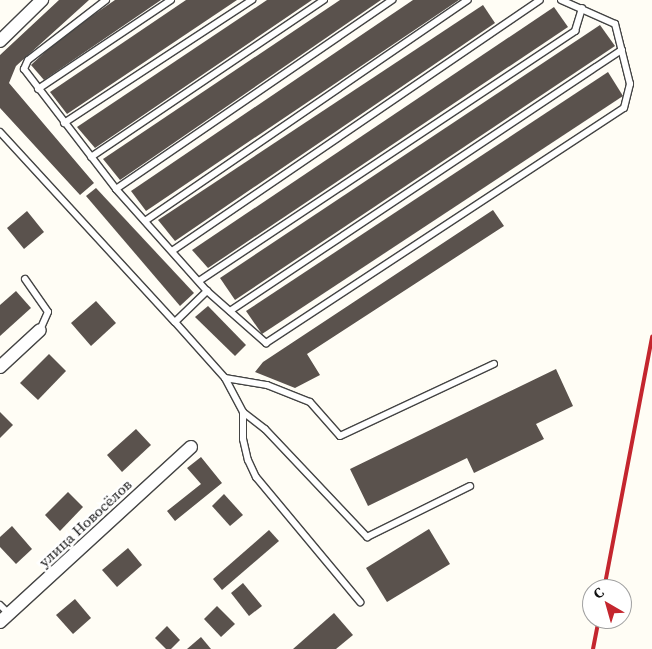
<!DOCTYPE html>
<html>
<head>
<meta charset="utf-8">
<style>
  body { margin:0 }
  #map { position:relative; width:652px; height:649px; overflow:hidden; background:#fffdf5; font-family:"Source Serif 4",serif }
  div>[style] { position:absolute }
  .building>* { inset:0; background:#5a524d }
  .roads { filter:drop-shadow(1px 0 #444) drop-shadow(-1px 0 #444) drop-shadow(0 1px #444) drop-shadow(0 -1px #444) }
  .lane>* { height:6px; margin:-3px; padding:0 3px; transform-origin:3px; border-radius:3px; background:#fff }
  .street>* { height:12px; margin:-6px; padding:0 6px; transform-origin:6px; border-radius:6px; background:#fff }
  .rail>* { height:4px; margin:-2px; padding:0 2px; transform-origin:2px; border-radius:2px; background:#c4262e }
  span { translate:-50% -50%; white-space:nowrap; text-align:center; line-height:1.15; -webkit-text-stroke:5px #fff; paint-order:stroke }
  .street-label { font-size:15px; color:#111 }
  .north { position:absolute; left:582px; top:579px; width:50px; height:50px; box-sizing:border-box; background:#fff; border:1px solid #a0a0a0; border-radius:50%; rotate:322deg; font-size:14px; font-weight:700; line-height:20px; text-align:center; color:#111 }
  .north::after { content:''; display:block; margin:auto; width:18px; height:22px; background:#c4262e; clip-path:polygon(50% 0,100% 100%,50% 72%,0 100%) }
</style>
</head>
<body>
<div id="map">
  <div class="building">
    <div style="clip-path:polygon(59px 0,89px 0,16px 66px,9px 83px,94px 183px,80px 195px,0 108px,0 55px)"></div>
    <div style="clip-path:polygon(115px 0,161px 0,44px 80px,31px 65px,61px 37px)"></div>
    <div style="clip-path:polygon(186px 0,237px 0,67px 114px,50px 92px)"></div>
    <div style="clip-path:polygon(267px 0,312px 0,95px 148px,77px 127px)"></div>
    <div style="clip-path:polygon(340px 0,381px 0,120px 180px,103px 159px)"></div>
    <div style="clip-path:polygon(413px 0,459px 0,146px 211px,131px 191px)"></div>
    <div style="clip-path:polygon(483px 5px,495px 23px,175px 241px,158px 220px)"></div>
    <div style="clip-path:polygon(554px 7px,568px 27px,208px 268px,192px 250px)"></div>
    <div style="clip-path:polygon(600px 25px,615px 46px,235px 300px,220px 278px)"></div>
    <div style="clip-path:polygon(608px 72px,623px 96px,262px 334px,246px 311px)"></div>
    <div style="clip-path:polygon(96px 188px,194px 293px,180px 306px,86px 196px)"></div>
    <div style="clip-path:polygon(493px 210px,504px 226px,307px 354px,320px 375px,295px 388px,255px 372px,263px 362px)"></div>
    <div style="clip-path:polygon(27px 211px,44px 232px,24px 249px,7px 228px)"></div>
    <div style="clip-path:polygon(16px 291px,31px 308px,0 336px,0 305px)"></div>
    <div style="clip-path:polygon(96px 301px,116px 323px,91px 346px,71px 323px)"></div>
    <div style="clip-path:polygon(208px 306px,246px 345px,235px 356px,195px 317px)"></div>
    <div style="clip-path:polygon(49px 354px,66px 371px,38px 400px,20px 383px)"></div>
    <div style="clip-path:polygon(556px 369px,573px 406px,536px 424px,544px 439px,474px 473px,467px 458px,368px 506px,350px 469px)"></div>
    <div style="clip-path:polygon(0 412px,13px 425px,0 438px)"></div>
    <div style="clip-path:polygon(136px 429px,151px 445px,122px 472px,107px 455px)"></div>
    <div style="clip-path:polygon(201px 457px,222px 483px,175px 521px,167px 511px,201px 484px,187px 468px)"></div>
    <div style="clip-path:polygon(68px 492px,83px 507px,60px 531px,45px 515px)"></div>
    <div style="clip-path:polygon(224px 494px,243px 515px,230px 526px,212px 506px)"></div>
    <div style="clip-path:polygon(12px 526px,32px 549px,16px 564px,0 547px,0 537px)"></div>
    <div style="clip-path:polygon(429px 529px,450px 564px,387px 602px,366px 568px)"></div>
    <div style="clip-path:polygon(269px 530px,279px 541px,222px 590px,213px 579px)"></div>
    <div style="clip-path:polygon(128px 548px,142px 565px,117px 587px,102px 570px)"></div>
    <div style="clip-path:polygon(243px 583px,262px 606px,249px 616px,231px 593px)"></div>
    <div style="clip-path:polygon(75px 599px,91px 618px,73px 634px,56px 615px)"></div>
    <div style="clip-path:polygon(217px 606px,235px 624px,221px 637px,204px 619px)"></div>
    <div style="clip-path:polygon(334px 613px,353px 635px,336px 649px,293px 649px)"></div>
    <div style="clip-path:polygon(167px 626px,180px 640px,171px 649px,166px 649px,155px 638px)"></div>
    <div style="clip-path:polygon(201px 637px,211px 649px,187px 649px)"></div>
  </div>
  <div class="roads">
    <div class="lane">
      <div style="left:106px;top:0;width:98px;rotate:142.4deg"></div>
      <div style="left:28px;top:60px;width:10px;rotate:114deg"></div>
      <div style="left:24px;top:69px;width:151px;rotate:52.5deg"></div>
      <div style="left:116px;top:189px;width:137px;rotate:48.3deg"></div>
      <div style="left:207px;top:291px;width:79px;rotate:41.4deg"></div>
      <div style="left:266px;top:343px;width:428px;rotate:-33.3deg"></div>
      <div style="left:624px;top:108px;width:25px;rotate:-76deg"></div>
      <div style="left:630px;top:84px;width:62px;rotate:-104deg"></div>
      <div style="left:615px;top:24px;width:59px;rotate:-156deg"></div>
      <div style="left:38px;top:89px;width:160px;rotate:-33.8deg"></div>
      <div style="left:64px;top:123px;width:225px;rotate:-33.2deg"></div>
      <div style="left:0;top:132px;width:258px;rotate:47.4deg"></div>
      <div style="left:175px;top:322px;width:45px;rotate:-44.1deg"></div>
      <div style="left:91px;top:157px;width:281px;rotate:-34deg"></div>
      <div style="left:116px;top:189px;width:335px;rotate:-34.4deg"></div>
      <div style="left:145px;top:221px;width:391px;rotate:-34.4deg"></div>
      <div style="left:172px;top:251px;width:445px;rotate:-34.3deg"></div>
      <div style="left:25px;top:279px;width:40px;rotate:55.1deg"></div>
      <div style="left:48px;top:312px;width:20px;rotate:114deg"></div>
      <div style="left:199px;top:281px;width:452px;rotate:-33.6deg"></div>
      <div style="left:575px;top:31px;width:24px;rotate:-73deg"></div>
      <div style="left:230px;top:311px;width:471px;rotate:-33.7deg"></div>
      <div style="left:175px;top:322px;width:75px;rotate:48.2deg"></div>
      <div style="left:225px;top:378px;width:38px;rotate:62deg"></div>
      <div style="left:243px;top:412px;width:27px;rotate:90deg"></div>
      <div style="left:243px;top:439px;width:22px;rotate:77deg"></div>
      <div style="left:248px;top:460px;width:19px;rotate:65deg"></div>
      <div style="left:256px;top:477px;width:163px;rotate:50.2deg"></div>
      <div style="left:225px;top:378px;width:43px;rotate:9.5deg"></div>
      <div style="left:267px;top:385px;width:46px;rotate:21.6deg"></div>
      <div style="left:310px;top:402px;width:45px;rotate:48.6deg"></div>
      <div style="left:340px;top:436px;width:170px;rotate:-25.1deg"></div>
      <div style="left:243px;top:412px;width:28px;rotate:38deg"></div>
      <div style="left:265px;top:429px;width:149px;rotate:46.6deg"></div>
      <div style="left:367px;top:537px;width:115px;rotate:-26.3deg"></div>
      <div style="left:0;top:605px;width:13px;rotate:45deg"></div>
    </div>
    <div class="street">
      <div style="left:0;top:41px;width:59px;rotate:-44.3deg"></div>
      <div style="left:0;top:367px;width:54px;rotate:-42.8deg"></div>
      <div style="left:0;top:622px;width:259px;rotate:-42.5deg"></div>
    </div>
  </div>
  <div class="rail">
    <div style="left:604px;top:589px;width:257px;rotate:-79.2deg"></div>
    <div style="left:593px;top:649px;width:31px;rotate:-79deg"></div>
  </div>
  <div class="street-label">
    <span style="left:85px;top:523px;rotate:-43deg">улица Новосёлов</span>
  </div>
  <div class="north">С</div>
</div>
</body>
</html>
